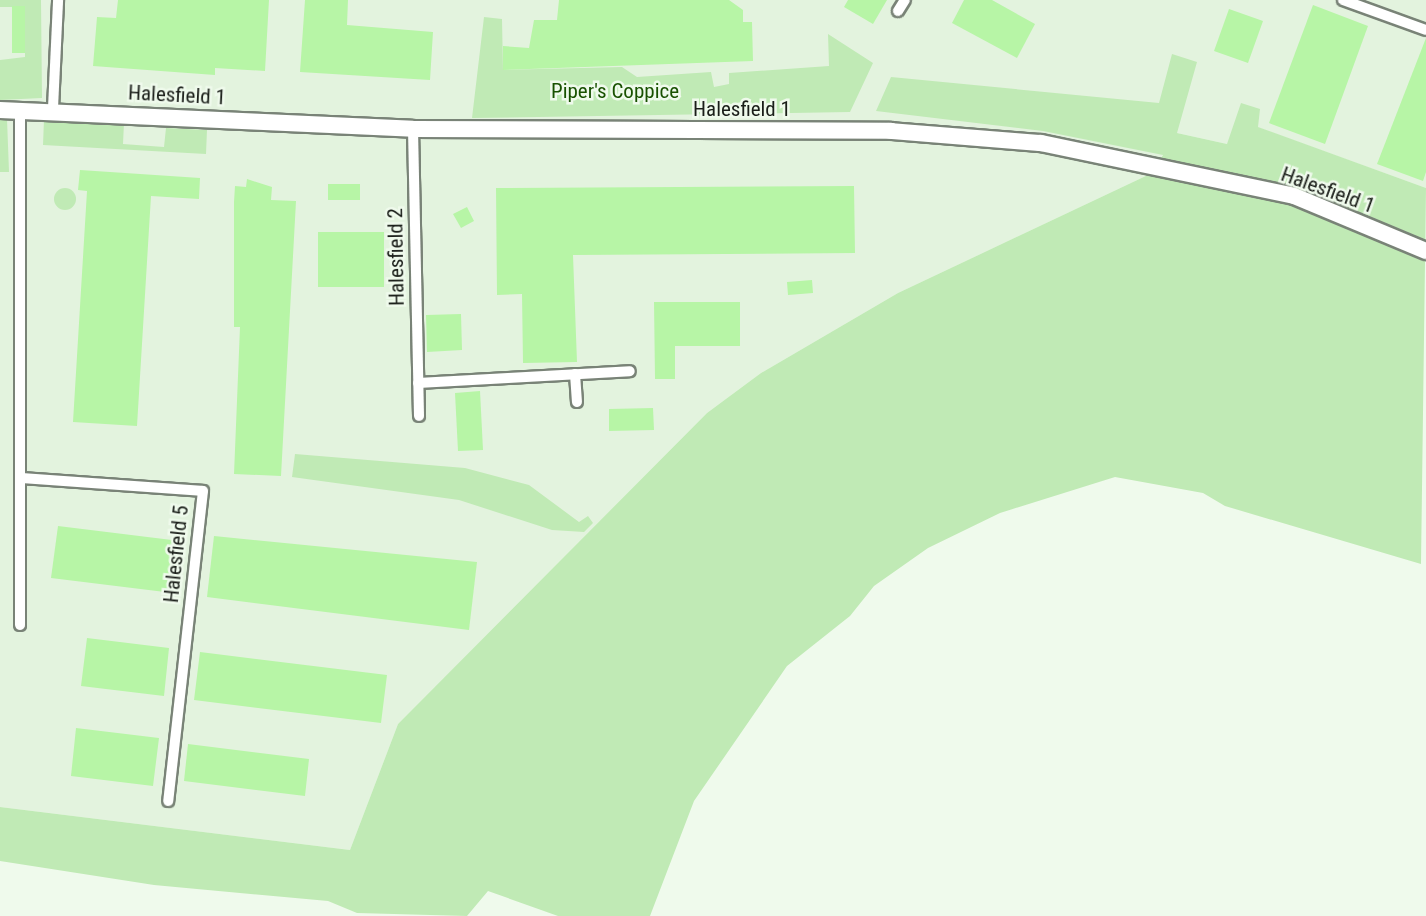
<!DOCTYPE html>
<html>
<head>
<meta charset="utf-8">
<style>
  body { margin:0 }
  #map { position:relative; width:1426px; height:916px; overflow:hidden; background:#effaec; font-family:"Roboto Condensed",sans-serif }
  div>[style] { position:absolute }
  .built>* { inset:0; background:#e3f3de }
  .green>* { inset:0; background:#c0eab5 }
  .round { border-radius:50% }
  .building>* { inset:0; background:#b7f5a6 }
  .roads { filter:drop-shadow(2px 0 #798377) drop-shadow(-2px 0 #798377) drop-shadow(0 2px #798377) drop-shadow(0 -2px #798377) }
  .street>* { height:10px; margin:-5px; padding:0 5px; transform-origin:5px; border-radius:5px; background:#fff }
  .secondary>* { height:16px; margin:-8px; padding:0 8px; transform-origin:8px; border-radius:8px; background:#fff }
  span { translate:-50% -50%; white-space:nowrap; text-align:center; line-height:1.15; -webkit-text-stroke:5px #effaec; paint-order:stroke }
  .park-label { font-size:21px; color:#185100 }
  .street-label { font-size:21px; color:#1a1e19 }
</style>
</head>
<body>
<div id="map">
  <div class="built">
    <div style="clip-path:polygon(0 0,1426px 0,1426px 188px,1257px 127px,1227px 144px,1177px 133px,1150px 174px,898px 293px,761px 373px,707px 413px,398px 724px,350px 850px,0 807px)"></div>
  </div>
  <div class="green">
    <div style="clip-path:polygon(0 0,41px 0,42px 98px,0 100px,0 60px,25px 57px,25px 7px,0 7px)"></div>
    <div style="clip-path:polygon(484px 17px,502px 19px,503px 70px,622px 67px,637px 77px,711px 72px,714px 87px,729px 84px,729px 73px,829px 66px,828px 34px,873px 63px,850px 112px,472px 118px)"></div>
    <div style="clip-path:polygon(1172px 54px,1197px 62px,1177px 133px,1227px 144px,1241px 103px,1260px 109px,1258px 127px,1426px 188px,1421px 564px,1225px 506px,1203px 493px,1115px 477px,1000px 513px,928px 548px,874px 586px,850px 616px,787px 666px,694px 801px,650px 916px,558px 916px,488px 891px,467px 916px,357px 913px,328px 901px,154px 885px,0 861px,0 807px,350px 850px,398px 724px,707px 413px,761px 373px,898px 293px,1150px 174px,1163px 155px,1043px 131px,876px 111px,891px 77px,1159px 103px)"></div>
    <div style="clip-path:polygon(0 119px,7px 119px,9px 172px,0 172px)"></div>
    <div style="clip-path:polygon(44px 119px,124px 123px,123px 144px,164px 147px,166px 128px,207px 130px,206px 154px,43px 145px)"></div>
    <div class="round" style="left:54px;top:188px;width:22px;height:22px"></div>
    <div style="clip-path:polygon(295px 454px,465px 468px,529px 485px,579px 522px,588px 516px,593px 523px,584px 532px,552px 530px,459px 500px,292px 477px)"></div>
  </div>
  <div class="building">
    <div style="clip-path:polygon(118px 0,269px 0,265px 71px,215px 68px,215px 75px,93px 66px,97px 17px,116px 18px)"></div>
    <div style="clip-path:polygon(305px 0,348px 0,347px 25px,433px 32px,430px 80px,300px 72px)"></div>
    <div style="clip-path:polygon(559px 0,729px 0,743px 10px,743px 22px,752px 22px,753px 61px,503px 70px,503px 46px,529px 48px,534px 20px,557px 20px)"></div>
    <div style="clip-path:polygon(848px 0,887px 0,873px 24px,844px 7px)"></div>
    <div style="clip-path:polygon(964px 0,992px 0,1035px 24px,1017px 58px,952px 23px)"></div>
    <div style="clip-path:polygon(1313px 5px,1368px 26px,1325px 144px,1269px 123px)"></div>
    <div style="clip-path:polygon(12px 6px,25px 6px,25px 53px,12px 53px)"></div>
    <div style="clip-path:polygon(1229px 9px,1263px 21px,1248px 63px,1214px 51px)"></div>
    <div style="clip-path:polygon(1426px 38px,1426px 172px,1423px 181px,1377px 164px)"></div>
    <div style="clip-path:polygon(80px 170px,200px 178px,199px 199px,151px 196px,137px 426px,73px 422px,87px 191px,78px 190px)"></div>
    <div style="clip-path:polygon(247px 179px,272px 187px,271px 200px,296px 201px,281px 476px,234px 474px,240px 327px,234px 327px,234px 202px,235px 186px,246px 187px)"></div>
    <div style="clip-path:polygon(328px 184px,360px 184px,360px 200px,328px 200px)"></div>
    <div style="clip-path:polygon(854px 186px,855px 253px,573px 255px,577px 362px,523px 363px,522px 294px,497px 295px,496px 188px)"></div>
    <div style="clip-path:polygon(467px 207px,474px 221px,461px 228px,453px 214px)"></div>
    <div style="clip-path:polygon(318px 232px,384px 232px,384px 287px,318px 287px)"></div>
    <div style="clip-path:polygon(812px 280px,813px 293px,788px 295px,787px 282px)"></div>
    <div style="clip-path:polygon(654px 302px,740px 302px,740px 346px,675px 346px,675px 379px,655px 379px)"></div>
    <div style="clip-path:polygon(461px 314px,462px 350px,427px 352px,426px 315px)"></div>
    <div style="clip-path:polygon(480px 391px,483px 450px,458px 451px,455px 393px)"></div>
    <div style="clip-path:polygon(653px 408px,654px 430px,609px 431px,609px 409px)"></div>
    <div style="clip-path:polygon(58px 526px,180px 541px,173px 593px,51px 578px)"></div>
    <div style="clip-path:polygon(214px 536px,477px 562px,469px 630px,207px 597px)"></div>
    <div style="clip-path:polygon(87px 638px,169px 648px,164px 696px,81px 686px)"></div>
    <div style="clip-path:polygon(200px 652px,387px 675px,381px 723px,194px 700px)"></div>
    <div style="clip-path:polygon(76px 728px,159px 738px,153px 786px,71px 776px)"></div>
    <div style="clip-path:polygon(188px 744px,309px 759px,305px 796px,184px 781px)"></div>
  </div>
  <div class="roads">
    <div class="street">
      <div style="left:1343px;top:0;width:88px;rotate:19.9deg"></div>
      <div style="left:898px;top:11px;width:13px;rotate:-58deg"></div>
      <div style="left:53px;top:108px;width:108px;rotate:-87.3deg"></div>
      <div style="left:20px;top:109px;width:516px;rotate:90deg"></div>
      <div style="left:413px;top:129px;width:287px;rotate:88.8deg"></div>
      <div style="left:575px;top:374px;width:28px;rotate:86deg"></div>
      <div style="left:418px;top:383px;width:212px;rotate:-3.2deg"></div>
      <div style="left:23px;top:478px;width:180px;rotate:4.1deg"></div>
      <div style="left:203px;top:491px;width:312px;rotate:96.4deg"></div>
    </div>
    <div class="secondary">
      <div style="left:0;top:110px;width:413px;rotate:2.6deg"></div>
      <div style="left:413px;top:129px;width:478px;rotate:0.2deg"></div>
      <div style="left:891px;top:131px;width:150px;rotate:4.6deg"></div>
      <div style="left:1041px;top:143px;width:258px;rotate:11.8deg"></div>
      <div style="left:1294px;top:196px;width:143px;rotate:22.6deg"></div>
    </div>
  </div>
  <div class="park-label">
    <span style="left:615px;top:91px">Piper's Coppice</span>
  </div>
  <div class="street-label">
    <span style="left:177px;top:95px;rotate:3deg">Halesfield 1</span>
    <span style="left:742px;top:109px">Halesfield 1</span>
    <span style="left:1328px;top:190px;rotate:20deg">Halesfield 1</span>
    <span style="left:396px;top:257px;rotate:-91deg">Halesfield 2</span>
    <span style="left:176px;top:554px;rotate:-84deg">Halesfield 5</span>
  </div>
</div>
</body>
</html>
